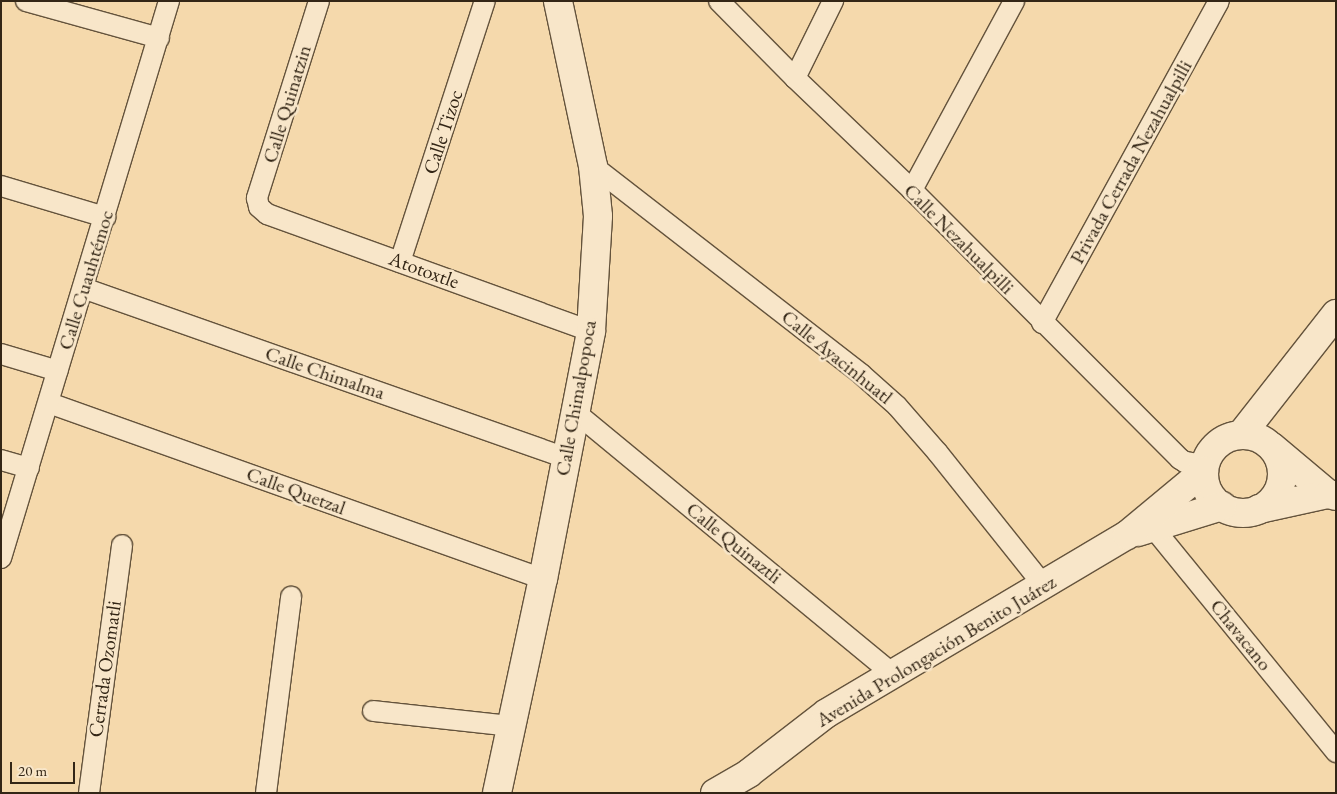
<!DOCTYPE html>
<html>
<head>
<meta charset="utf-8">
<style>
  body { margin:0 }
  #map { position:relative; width:1337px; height:794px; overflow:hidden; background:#f5d9ac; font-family:"EB Garamond",serif }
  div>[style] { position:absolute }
  .roads { filter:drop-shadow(1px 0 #64533c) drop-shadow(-1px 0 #64533c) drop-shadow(0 1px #64533c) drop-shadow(0 -1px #64533c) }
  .street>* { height:20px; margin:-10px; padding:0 10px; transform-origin:10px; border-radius:10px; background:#f8e6c9 }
  .secondary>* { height:28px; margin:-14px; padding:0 14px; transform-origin:14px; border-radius:14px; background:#f8e6c9 }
  .secondary>.ring { margin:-14px; padding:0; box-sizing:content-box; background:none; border:28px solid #f8e6c9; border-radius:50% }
  span { translate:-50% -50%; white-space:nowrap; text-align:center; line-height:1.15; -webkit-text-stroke:5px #f8e6c9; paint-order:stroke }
  .street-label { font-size:20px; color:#332616 }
  .frame { position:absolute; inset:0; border:2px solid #332616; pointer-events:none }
  .scale { position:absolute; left:10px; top:762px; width:65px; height:22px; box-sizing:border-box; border:2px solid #332616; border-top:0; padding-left:6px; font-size:15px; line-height:18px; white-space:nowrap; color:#332616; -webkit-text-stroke:4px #f8e6c9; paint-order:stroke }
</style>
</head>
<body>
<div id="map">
  <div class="roads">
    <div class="street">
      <div style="left:26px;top:1px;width:138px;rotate:15.5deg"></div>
      <div style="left:319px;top:1px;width:207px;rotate:107.5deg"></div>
      <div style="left:257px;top:198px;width:9px;rotate:77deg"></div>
      <div style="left:259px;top:207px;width:11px;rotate:41deg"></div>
      <div style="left:267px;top:214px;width:344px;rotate:19.9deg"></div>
      <div style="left:719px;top:1px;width:108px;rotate:45.4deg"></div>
      <div style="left:795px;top:78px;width:162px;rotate:43.7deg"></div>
      <div style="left:912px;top:190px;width:380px;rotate:45.1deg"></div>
      <div style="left:1180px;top:459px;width:6px;rotate:31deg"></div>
      <div style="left:1185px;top:462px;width:20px;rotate:9deg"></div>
      <div style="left:795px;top:78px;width:86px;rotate:-63.7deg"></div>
      <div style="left:593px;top:166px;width:339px;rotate:37.8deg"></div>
      <div style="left:861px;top:374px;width:48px;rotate:41.6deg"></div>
      <div style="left:897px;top:406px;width:62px;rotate:48.9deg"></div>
      <div style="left:938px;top:453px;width:170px;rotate:51.4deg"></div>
      <div style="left:1px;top:186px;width:109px;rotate:16.6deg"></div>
      <div style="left:912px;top:190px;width:215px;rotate:-61.6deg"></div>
      <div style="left:400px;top:262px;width:274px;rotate:-72deg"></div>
      <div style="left:83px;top:288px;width:512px;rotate:19.39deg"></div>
      <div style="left:1042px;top:323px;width:367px;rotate:-61.2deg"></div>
      <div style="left:1px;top:354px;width:59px;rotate:16.6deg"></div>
      <div style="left:49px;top:403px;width:524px;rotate:19.61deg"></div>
      <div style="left:575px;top:412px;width:412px;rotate:39.5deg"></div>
      <div style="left:1px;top:460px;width:29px;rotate:16deg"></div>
      <div style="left:1146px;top:519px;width:301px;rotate:50.8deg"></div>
      <div style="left:1px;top:558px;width:582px;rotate:-73.22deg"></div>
      <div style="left:373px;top:711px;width:139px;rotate:6.2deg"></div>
      <div style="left:89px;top:793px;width:250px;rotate:-82.4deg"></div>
      <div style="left:266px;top:793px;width:198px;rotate:-82.7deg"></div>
    </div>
    <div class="secondary">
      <div style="left:1241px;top:435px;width:154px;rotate:-51.9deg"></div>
      <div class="ring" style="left:1204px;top:435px;width:50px;height:50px"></div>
      <div style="left:1272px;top:447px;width:73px;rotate:40deg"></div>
      <div style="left:1259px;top:509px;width:71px;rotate:-12.3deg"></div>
      <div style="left:1328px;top:494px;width:8px;rotate:14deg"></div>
      <div style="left:1138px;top:532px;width:88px;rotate:-17.2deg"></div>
      <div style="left:497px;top:793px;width:219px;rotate:-77.9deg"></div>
      <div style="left:543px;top:579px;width:253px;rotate:-79deg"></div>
      <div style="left:591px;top:331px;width:115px;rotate:-86.5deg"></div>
      <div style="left:598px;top:216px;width:50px;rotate:-95.7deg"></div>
      <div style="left:593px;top:166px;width:169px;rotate:-102deg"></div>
      <div style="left:715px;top:793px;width:39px;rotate:-30deg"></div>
      <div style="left:749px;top:773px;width:98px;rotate:-37.6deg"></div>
      <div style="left:827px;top:713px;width:349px;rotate:-30.7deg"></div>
      <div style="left:1127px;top:535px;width:100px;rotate:-39.7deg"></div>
    </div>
  </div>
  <div class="street-label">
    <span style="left:287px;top:104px;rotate:-73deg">Calle Quinatzin</span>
    <span style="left:443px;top:132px;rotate:-72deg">Calle Tizoc</span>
    <span style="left:1131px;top:162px;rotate:-61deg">Privada Cerrada Nezahualpilli</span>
    <span style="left:959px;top:239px;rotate:45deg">Calle Nezahualpilli</span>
    <span style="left:424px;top:270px;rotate:20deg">Atotoxtle</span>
    <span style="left:86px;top:280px;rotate:-73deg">Calle Cuauhtémoc</span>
    <span style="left:837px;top:357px;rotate:39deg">Calle Ayacinhuatl</span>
    <span style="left:325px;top:373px;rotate:19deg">Calle Chimalma</span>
    <span style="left:576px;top:398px;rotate:-80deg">Calle Chimalpopoca</span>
    <span style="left:296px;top:491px;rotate:20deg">Calle Quetzal</span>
    <span style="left:734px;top:543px;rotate:39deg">Calle Quinaztli</span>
    <span style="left:1241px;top:635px;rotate:51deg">Chavacano</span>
    <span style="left:936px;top:651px;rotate:-31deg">Avenida Prolongación Benito Juárez</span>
    <span style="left:105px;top:669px;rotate:-82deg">Cerrada Ozomatli</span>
  </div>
  <div class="frame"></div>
  <div class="scale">20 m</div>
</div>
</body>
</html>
